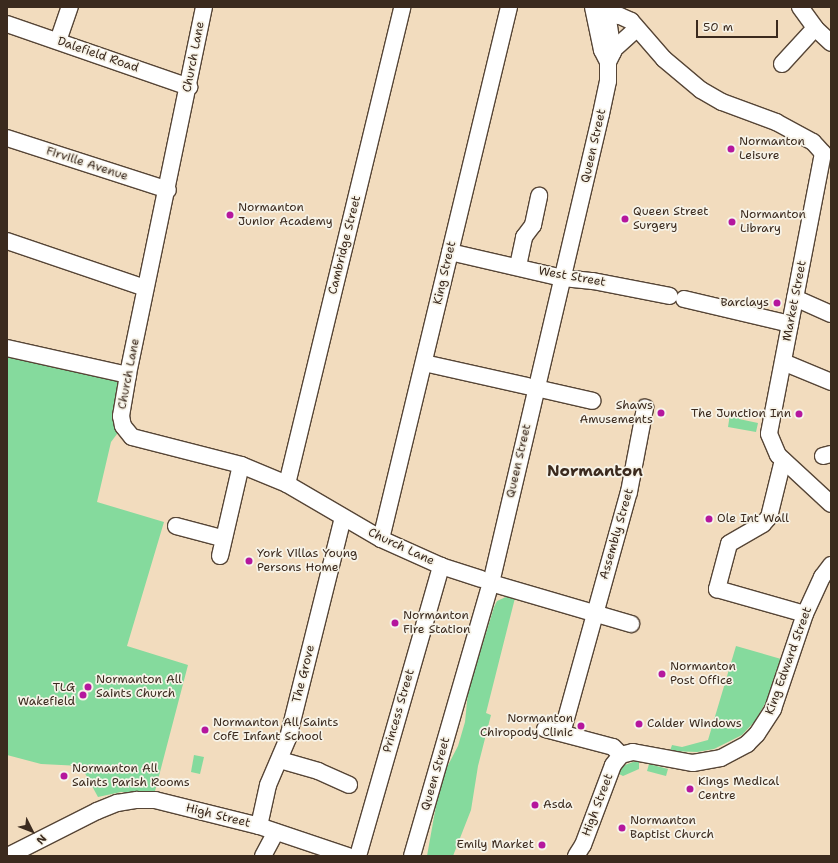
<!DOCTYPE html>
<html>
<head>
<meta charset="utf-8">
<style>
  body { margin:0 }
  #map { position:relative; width:838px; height:863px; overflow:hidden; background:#f2dcbe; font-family:"Shantell Sans",sans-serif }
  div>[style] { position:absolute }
  .green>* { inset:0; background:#85da9d }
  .roads { filter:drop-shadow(1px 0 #564536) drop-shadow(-1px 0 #564536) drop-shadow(0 1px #564536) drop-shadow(0 -1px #564536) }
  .minor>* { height:16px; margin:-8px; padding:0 8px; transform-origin:8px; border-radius:8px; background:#fff }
  .dots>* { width:11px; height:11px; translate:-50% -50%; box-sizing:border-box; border:2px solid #f7f3e8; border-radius:50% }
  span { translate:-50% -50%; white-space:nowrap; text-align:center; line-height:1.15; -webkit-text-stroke:3.5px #f7f3e8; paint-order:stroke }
  .street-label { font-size:12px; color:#3b2a1e }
  .poi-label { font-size:12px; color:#3b2a1e }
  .left { translate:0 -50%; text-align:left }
  .right { translate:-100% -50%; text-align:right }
  .district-label { font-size:16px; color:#3b2a1e; font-weight:700 }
  .frame { position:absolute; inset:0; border:8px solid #3b2a1e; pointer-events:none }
  .north { position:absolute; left:12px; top:811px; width:40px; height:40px; -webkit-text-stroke:3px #f7f3e8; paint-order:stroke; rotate:132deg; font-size:11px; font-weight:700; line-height:16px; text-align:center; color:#3b2a1e }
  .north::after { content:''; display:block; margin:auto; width:14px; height:18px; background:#3b2a1e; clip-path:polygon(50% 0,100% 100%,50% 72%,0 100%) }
  .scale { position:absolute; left:696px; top:20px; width:82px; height:18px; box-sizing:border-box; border:2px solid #3b2a1e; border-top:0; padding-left:5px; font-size:12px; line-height:14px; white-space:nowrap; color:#3b2a1e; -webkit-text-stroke:3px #f7f3e8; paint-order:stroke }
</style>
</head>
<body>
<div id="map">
  <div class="green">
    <div style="clip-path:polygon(7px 348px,128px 375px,123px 426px,111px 442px,97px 502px,164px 522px,127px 646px,188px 665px,154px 795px,121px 792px,98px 797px,81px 766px,41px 764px,7px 755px)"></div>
    <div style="clip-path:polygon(730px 414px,739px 416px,739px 419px,758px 423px,756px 432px,728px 427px)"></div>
    <div style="clip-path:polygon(508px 596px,515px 598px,486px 713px,491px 715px,478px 766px,471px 810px,453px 856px,427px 856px,437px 800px,445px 771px,458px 746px,465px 722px,468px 692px,494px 607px,497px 601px)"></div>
    <div style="clip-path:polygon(736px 646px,781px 659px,766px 702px,755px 721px,742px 735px,714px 749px,697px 752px,670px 751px,672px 745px,682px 747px,708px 740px)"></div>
    <div style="clip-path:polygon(194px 755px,204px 757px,200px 774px,191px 772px)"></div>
    <div style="clip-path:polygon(633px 762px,639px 762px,639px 769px,623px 776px,617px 773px,625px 765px)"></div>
    <div style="clip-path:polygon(649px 764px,668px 769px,666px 776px,647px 771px)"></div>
  </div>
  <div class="roads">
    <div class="minor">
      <div style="left:204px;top:7px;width:376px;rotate:101.7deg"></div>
      <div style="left:128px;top:375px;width:42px;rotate:99.7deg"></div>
      <div style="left:121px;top:416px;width:10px;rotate:79deg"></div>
      <div style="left:123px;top:426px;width:14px;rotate:51deg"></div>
      <div style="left:132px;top:437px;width:113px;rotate:14.4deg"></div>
      <div style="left:241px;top:465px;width:50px;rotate:22.4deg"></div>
      <div style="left:287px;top:484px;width:109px;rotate:30.3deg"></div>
      <div style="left:381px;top:539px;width:66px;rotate:24.2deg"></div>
      <div style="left:441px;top:566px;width:42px;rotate:18deg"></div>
      <div style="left:593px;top:7px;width:44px;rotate:78.2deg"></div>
      <div style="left:602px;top:50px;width:13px;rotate:63deg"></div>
      <div style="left:800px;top:7px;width:26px;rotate:54deg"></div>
      <div style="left:815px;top:28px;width:22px;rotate:43deg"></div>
      <div style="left:595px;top:13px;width:25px;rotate:7deg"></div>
      <div style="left:620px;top:16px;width:12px;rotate:24deg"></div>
      <div style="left:631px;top:21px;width:50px;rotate:49deg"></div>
      <div style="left:664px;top:59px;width:48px;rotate:40deg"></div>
      <div style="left:701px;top:90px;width:24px;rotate:30deg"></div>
      <div style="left:722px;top:102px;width:58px;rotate:20.3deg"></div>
      <div style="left:776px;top:122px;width:42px;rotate:28.4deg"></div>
      <div style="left:813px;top:142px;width:15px;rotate:48deg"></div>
      <div style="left:823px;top:153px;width:286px;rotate:100.9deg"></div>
      <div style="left:769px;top:434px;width:23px;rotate:67deg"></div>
      <div style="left:778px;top:455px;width:72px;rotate:42.8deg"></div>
      <div style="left:7px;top:24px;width:193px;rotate:19.1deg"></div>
      <div style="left:58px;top:41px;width:36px;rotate:-71deg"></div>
      <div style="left:613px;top:50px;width:28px;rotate:-42deg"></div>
      <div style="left:782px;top:64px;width:49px;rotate:-47.5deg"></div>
      <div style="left:7px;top:138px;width:169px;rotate:17.9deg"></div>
      <div style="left:7px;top:241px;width:146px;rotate:18.8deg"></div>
      <div style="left:450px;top:252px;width:116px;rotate:13deg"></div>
      <div style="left:563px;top:278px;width:30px;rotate:6deg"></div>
      <div style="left:593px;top:281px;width:78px;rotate:11deg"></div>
      <div style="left:518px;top:266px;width:30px;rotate:-78deg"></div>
      <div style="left:524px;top:237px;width:15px;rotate:-53deg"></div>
      <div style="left:533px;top:225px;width:30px;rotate:-78deg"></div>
      <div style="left:795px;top:298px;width:39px;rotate:24deg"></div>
      <div style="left:684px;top:299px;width:109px;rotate:13.3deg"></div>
      <div style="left:7px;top:348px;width:124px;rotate:12.6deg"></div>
      <div style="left:783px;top:362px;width:52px;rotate:22.6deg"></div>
      <div style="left:424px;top:363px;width:106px;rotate:12.6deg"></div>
      <div style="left:536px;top:388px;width:58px;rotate:12.8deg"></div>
      <div style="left:823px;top:456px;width:8px;rotate:-14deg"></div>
      <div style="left:783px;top:460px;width:59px;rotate:103.8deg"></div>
      <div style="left:769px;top:517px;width:9px;rotate:131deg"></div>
      <div style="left:763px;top:524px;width:39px;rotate:150deg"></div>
      <div style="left:729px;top:544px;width:47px;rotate:104.9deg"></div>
      <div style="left:717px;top:589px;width:91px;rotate:15.9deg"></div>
      <div style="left:287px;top:484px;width:491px;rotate:-76.4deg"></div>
      <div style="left:176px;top:526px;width:47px;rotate:14.9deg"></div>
      <div style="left:221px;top:538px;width:4px;rotate:-34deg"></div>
      <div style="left:381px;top:539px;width:547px;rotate:-76.47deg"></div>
      <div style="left:220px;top:556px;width:93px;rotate:-77deg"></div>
      <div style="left:491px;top:583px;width:146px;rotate:16.3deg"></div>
      <div style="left:545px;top:729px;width:70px;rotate:14.8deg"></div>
      <div style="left:613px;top:747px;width:11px;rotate:45deg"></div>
      <div style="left:562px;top:733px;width:250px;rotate:-74.5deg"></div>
      <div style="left:629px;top:492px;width:86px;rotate:-79.2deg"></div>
      <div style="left:280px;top:760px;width:40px;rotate:16deg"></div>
      <div style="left:318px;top:771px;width:34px;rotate:24deg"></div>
      <div style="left:259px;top:826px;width:42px;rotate:-77.6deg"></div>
      <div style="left:268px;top:785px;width:51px;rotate:-66.9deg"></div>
      <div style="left:288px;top:738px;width:227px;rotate:-76deg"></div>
      <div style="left:8px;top:856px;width:100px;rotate:-26.8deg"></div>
      <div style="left:97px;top:811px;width:22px;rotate:-22deg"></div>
      <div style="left:117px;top:803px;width:20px;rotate:-9deg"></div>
      <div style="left:137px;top:800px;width:18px"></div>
      <div style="left:155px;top:800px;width:107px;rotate:14deg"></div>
      <div style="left:259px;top:826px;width:94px;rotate:18.6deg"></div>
      <div style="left:263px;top:856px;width:27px;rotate:-62deg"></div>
      <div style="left:358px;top:856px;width:302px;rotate:-74deg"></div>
      <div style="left:412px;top:856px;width:284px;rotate:-73.9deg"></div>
      <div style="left:491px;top:583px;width:482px;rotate:-76.8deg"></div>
      <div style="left:601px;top:114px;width:34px;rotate:-78deg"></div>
      <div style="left:608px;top:81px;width:19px;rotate:-90deg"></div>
      <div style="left:608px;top:62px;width:11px;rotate:-63deg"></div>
      <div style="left:613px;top:52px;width:46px;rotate:-98.8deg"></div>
      <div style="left:576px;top:856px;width:13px;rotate:-58deg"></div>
      <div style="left:583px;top:845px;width:85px;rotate:-69.4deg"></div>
      <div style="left:613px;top:765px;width:13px;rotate:-51deg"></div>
      <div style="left:621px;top:755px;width:12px;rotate:-14deg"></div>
      <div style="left:633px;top:752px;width:61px;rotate:10.4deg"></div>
      <div style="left:693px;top:763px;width:28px;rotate:-10deg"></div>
      <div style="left:721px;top:758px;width:30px;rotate:-28deg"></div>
      <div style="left:747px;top:744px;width:14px;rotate:-45deg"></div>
      <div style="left:757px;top:734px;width:30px;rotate:-57deg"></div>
      <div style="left:773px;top:709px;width:100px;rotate:-71.4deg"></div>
      <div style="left:805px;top:614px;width:41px;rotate:-65.3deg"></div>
      <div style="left:822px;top:577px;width:15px;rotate:-53deg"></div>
    </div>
  </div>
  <div class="dots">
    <div style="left:731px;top:149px;background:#b5179e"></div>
    <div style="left:230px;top:215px;background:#b5179e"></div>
    <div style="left:625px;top:219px;background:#b5179e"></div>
    <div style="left:732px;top:222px;background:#b5179e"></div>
    <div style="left:777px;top:303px;background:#b5179e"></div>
    <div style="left:661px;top:413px;background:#b5179e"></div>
    <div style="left:799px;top:414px;background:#b5179e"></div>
    <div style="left:709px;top:519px;background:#b5179e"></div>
    <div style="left:249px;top:561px;background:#b5179e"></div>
    <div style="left:395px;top:623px;background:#b5179e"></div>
    <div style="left:662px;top:674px;background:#b5179e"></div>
    <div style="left:88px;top:687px;background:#b5179e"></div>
    <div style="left:83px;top:695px;background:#b5179e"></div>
    <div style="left:639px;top:724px;background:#b5179e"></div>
    <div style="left:581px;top:726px;background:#b5179e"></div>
    <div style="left:205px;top:730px;background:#b5179e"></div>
    <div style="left:64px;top:776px;background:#b5179e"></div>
    <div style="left:690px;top:789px;background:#b5179e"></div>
    <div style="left:535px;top:805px;background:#b5179e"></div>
    <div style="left:622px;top:828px;background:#b5179e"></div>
    <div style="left:542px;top:845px;background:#b5179e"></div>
  </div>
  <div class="street-label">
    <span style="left:98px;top:55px;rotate:19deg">Dalefield Road</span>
    <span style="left:194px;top:57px;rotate:-79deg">Church Lane</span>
    <span style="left:594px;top:146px;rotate:-77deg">Queen Street</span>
    <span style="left:87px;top:164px;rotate:18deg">Firville Avenue</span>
    <span style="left:345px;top:245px;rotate:-76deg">Cambridge Street</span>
    <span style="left:445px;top:273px;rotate:-77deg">King Street</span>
    <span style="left:572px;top:277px;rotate:10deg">West Street</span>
    <span style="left:795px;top:301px;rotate:-79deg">Market Street</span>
    <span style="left:129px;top:374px;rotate:-79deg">Church Lane</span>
    <span style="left:519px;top:461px;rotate:-77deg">Queen Street</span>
    <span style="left:617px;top:534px;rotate:-74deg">Assembly Street</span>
    <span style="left:401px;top:547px;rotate:25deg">Church Lane</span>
    <span style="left:789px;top:661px;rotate:-70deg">King Edward Street</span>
    <span style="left:304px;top:674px;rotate:-76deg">The Grove</span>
    <span style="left:399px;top:711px;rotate:-74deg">Princess Street</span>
    <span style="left:436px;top:774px;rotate:-74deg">Queen Street</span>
    <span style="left:598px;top:805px;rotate:-69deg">High Street</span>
    <span style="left:218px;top:816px;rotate:14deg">High Street</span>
  </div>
  <div class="poi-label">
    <span class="left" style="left:739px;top:149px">Normanton<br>Leisure</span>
    <span class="left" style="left:238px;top:215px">Normanton<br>Junior Academy</span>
    <span class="left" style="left:633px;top:219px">Queen Street<br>Surgery</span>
    <span class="left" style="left:740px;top:222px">Normanton<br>Library</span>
    <span class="right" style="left:769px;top:303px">Barclays</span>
    <span class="right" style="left:653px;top:413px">Shaws<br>Amusements</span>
    <span class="right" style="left:791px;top:414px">The Junction Inn</span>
    <span class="left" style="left:717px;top:519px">Ole Int Wall</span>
    <span class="left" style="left:257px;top:561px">York Villas Young<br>Persons Home</span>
    <span class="left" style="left:403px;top:623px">Normanton<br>Fire Station</span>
    <span class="left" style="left:670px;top:674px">Normanton<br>Post Office</span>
    <span class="left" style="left:96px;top:687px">Normanton All<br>Saints Church</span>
    <span class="right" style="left:75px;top:695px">TLG<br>Wakefield</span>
    <span class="right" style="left:573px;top:726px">Normanton<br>Chiropody Clinic</span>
    <span class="left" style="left:213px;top:730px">Normanton All Saints<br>CofE Infant School</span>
    <span class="left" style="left:647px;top:724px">Calder Windows</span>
    <span class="left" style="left:72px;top:776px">Normanton All<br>Saints Parish Rooms</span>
    <span class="left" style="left:698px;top:789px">Kings Medical<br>Centre</span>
    <span class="left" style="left:543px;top:805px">Asda</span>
    <span class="left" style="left:630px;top:828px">Normanton<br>Baptist Church</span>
    <span class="right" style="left:534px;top:845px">Emily Market</span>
  </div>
  <div class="district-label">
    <span style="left:595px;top:471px">Normanton</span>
  </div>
  <div class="frame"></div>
  <div class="north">N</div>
  <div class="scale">50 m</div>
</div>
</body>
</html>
